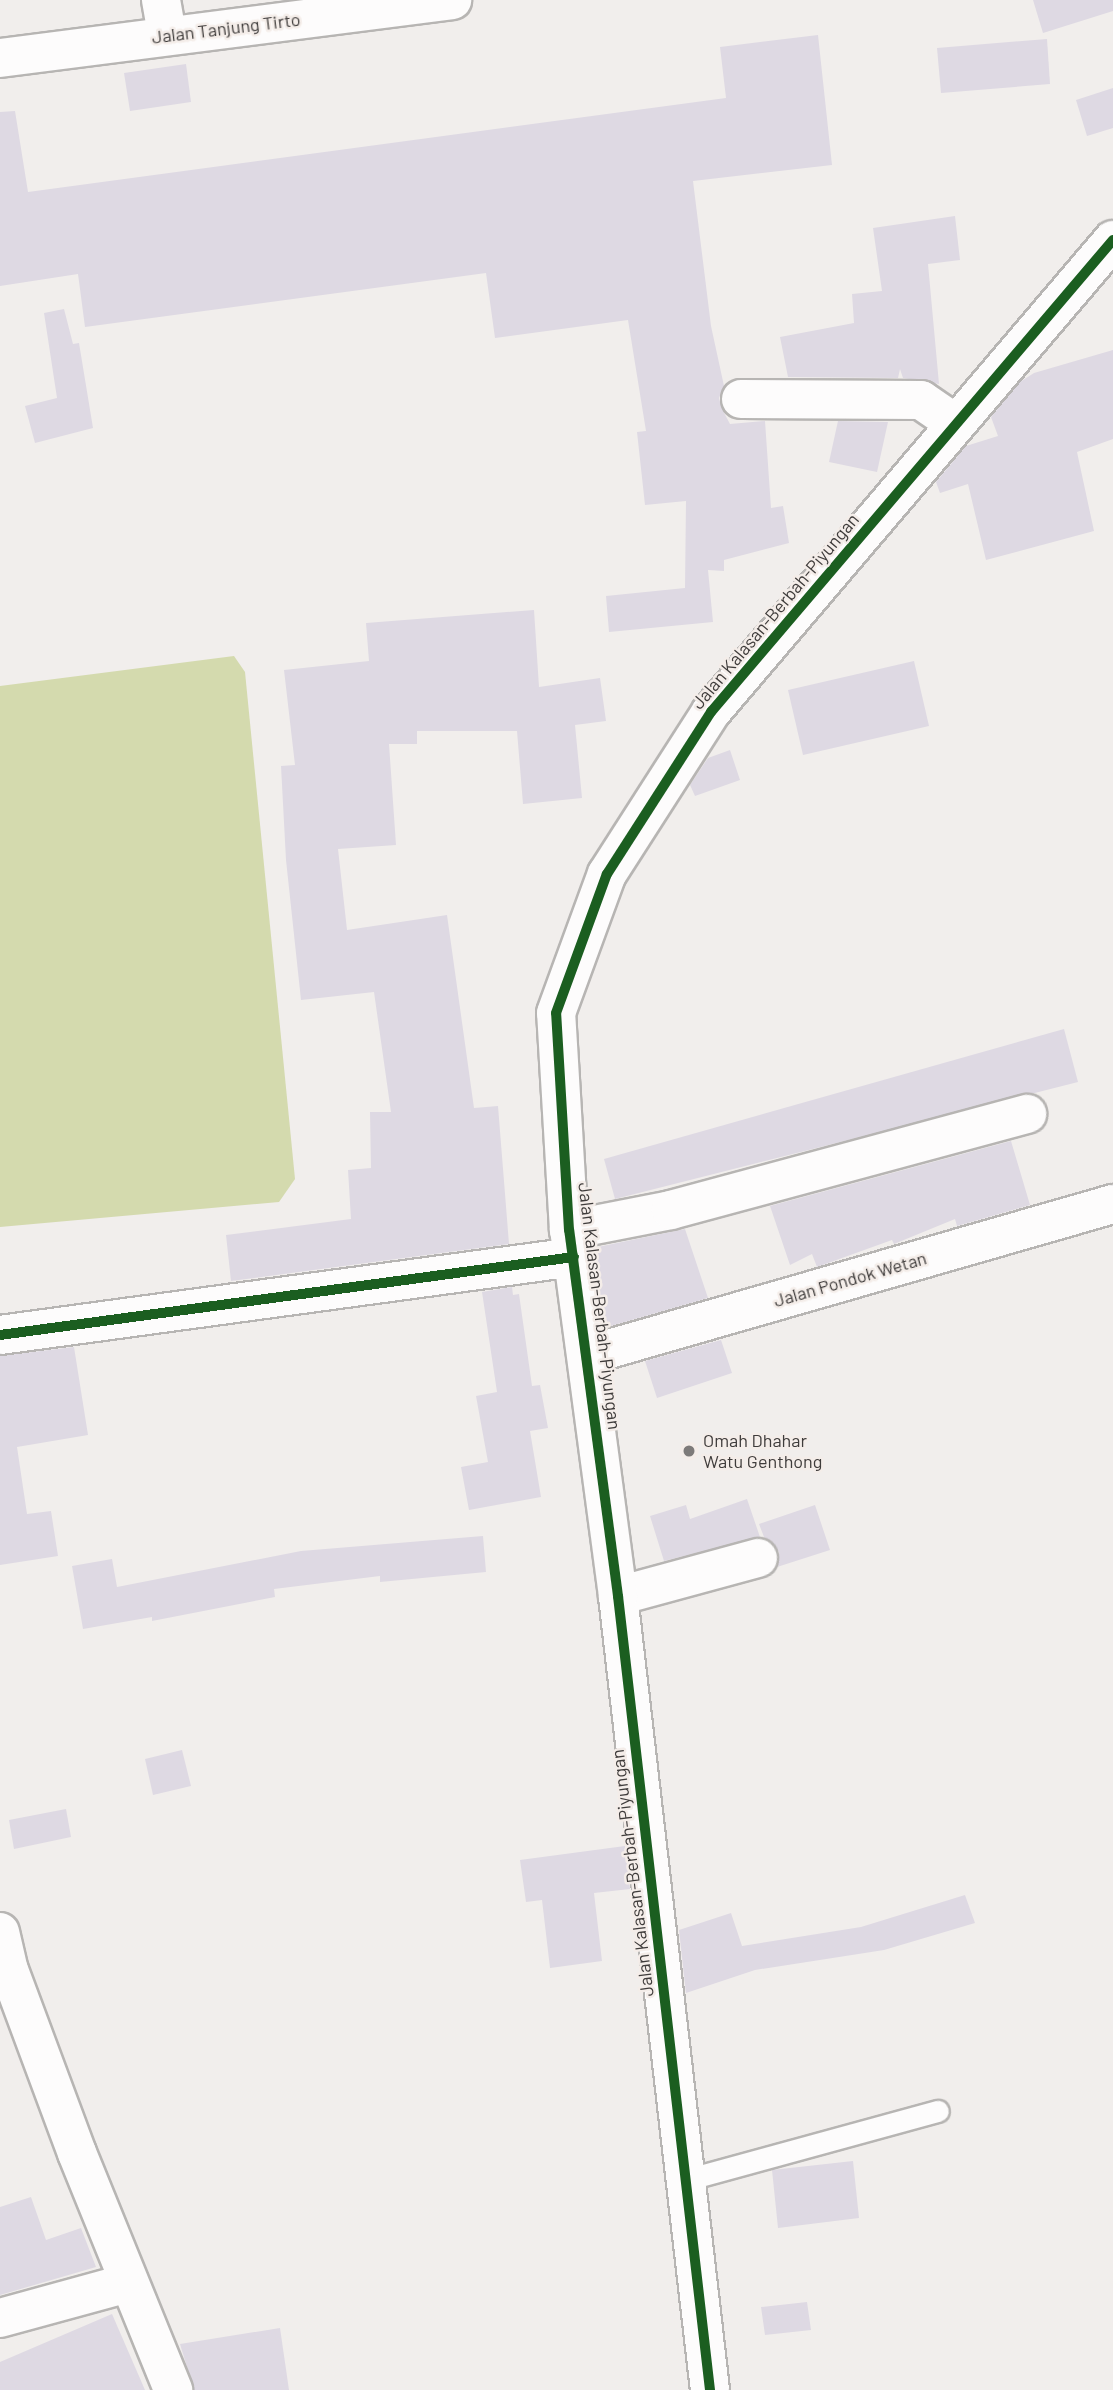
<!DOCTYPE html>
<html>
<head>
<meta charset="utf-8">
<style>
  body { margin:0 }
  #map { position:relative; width:1113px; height:2390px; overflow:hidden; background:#f1eeec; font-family:Barlow,sans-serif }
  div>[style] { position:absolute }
  .green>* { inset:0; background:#d4daae }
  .building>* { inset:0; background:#ded9e3 }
  .roads { filter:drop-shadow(2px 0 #b7b5b3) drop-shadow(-2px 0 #b7b5b3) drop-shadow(0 2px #b7b5b3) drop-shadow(0 -2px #b7b5b3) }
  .lane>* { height:21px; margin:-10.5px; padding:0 10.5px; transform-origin:10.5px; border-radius:10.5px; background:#fdfcfc }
  .street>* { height:38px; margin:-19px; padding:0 19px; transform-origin:19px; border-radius:19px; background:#fdfcfc }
  .secondary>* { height:38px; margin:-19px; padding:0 19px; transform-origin:19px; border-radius:19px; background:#fdfcfc }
  .cycleway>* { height:10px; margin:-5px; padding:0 5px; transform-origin:5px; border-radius:5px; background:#1b5e20 }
  .dots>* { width:19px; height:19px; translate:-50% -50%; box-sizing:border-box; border:4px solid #f4ede9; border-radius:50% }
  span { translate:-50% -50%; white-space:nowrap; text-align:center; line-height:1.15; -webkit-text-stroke:5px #f4ede9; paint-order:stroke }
  .street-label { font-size:18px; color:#3f3c3b }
  .poi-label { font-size:18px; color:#3f3c3b }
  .left { translate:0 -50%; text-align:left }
</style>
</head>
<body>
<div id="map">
  <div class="green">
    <div style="clip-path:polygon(234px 656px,245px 672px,295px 1179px,279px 1202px,0 1227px,0 686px)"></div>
  </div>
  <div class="building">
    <div style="clip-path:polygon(1033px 0,1113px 0,1113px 11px,1043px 33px)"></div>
    <div style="clip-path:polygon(818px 35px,832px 165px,693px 181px,711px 326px,724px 386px,719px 398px,722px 409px,730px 424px,765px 421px,771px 508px,783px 506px,789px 543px,724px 560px,724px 571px,708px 570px,713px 622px,609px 632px,606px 596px,685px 588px,686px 501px,645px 505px,637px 432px,646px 431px,628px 320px,495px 338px,486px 273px,85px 327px,78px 274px,0 286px,0 112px,15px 111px,28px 192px,726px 98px,720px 47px)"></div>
    <div style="clip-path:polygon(1047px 39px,1050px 84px,941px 93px,937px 48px)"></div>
    <div style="clip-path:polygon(186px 64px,191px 102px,130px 111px,124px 73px)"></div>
    <div style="clip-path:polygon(1113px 88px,1113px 128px,1087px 136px,1076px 100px)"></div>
    <div style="clip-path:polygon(955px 216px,960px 260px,928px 264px,939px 384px,903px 378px,900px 369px,898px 378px,788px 377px,780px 337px,854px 323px,852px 294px,882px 291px,873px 228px)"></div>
    <div style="clip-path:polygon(64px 309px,73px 344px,79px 343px,93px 428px,35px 443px,25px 406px,57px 398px,44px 313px)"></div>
    <div style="clip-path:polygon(1113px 350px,1113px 439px,1077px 452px,1094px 531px,986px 560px,968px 484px,940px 493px,936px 482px,966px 446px,998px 436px,991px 417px,1020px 382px,1034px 373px)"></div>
    <div style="clip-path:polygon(838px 421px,888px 422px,877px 472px,829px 462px)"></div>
    <div style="clip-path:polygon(534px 610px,539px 687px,600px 678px,606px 721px,575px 725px,582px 798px,523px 804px,517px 731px,417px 731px,417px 744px,389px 744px,396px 845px,338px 849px,347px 930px,447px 915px,474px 1108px,498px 1106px,509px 1244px,231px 1281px,226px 1235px,351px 1219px,348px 1170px,371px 1168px,370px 1112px,391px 1112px,374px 992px,301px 1000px,286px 860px,281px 766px,295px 765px,284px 670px,369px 661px,366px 623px)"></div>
    <div style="clip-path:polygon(914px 661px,929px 726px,803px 755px,788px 690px)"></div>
    <div style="clip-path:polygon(730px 750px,740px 780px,695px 796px,690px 785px,708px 758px)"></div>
    <div style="clip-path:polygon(1064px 1029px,1078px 1082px,615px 1199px,604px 1159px)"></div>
    <div style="clip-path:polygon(1011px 1141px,1030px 1205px,957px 1226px,955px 1219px,894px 1244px,892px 1240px,817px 1267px,812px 1254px,790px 1265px,770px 1206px)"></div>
    <div style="clip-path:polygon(685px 1229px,708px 1298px,604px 1328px,593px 1248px)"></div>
    <div style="clip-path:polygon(512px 1287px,513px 1295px,519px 1294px,532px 1386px,540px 1385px,548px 1428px,530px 1431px,541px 1497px,469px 1510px,461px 1467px,488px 1462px,476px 1396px,497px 1392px,482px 1292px)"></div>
    <div style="clip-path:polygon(721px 1340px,732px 1373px,657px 1398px,645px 1361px)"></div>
    <div style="clip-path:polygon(74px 1347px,88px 1435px,17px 1447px,27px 1514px,51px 1511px,58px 1556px,0 1565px,0 1356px)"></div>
    <div style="clip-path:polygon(747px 1499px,760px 1537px,664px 1561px,650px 1516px,686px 1505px,690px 1519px)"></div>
    <div style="clip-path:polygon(815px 1505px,830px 1550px,777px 1567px,779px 1552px,764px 1537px,759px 1524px)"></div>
    <div style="clip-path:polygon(483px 1536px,486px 1572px,380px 1582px,380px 1576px,274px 1589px,275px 1597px,152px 1621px,152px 1617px,83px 1629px,72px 1566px,112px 1559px,117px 1587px,301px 1551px)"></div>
    <div style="clip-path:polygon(182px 1750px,191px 1786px,153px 1795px,145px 1759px)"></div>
    <div style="clip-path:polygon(66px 1809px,71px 1837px,14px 1849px,9px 1820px)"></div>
    <div style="clip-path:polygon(625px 1846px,630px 1889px,594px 1893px,602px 1961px,550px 1968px,542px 1900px,526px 1902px,520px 1860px)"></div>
    <div style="clip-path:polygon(965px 1895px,975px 1923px,884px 1950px,755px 1970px,686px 1993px,679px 1930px,731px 1913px,742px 1946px,861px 1927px)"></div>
    <div style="clip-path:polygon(853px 2161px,859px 2218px,778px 2228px,772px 2170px)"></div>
    <div style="clip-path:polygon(31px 2197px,46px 2240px,81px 2228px,96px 2267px,0 2295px,0 2207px)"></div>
    <div style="clip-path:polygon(807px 2302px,811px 2330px,765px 2335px,761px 2307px)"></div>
    <div style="clip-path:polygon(112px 2314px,145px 2390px,0 2390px,0 2362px)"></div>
    <div style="clip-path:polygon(280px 2328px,289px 2390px,194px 2390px,180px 2344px)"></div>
  </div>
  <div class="roads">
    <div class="lane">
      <div style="left:685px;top:2180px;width:262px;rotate:-15.3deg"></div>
    </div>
    <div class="street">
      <div style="left:161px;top:0;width:36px;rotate:80deg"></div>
      <div style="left:741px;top:399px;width:180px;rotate:0.3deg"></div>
      <div style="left:921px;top:400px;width:42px;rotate:34.4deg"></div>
      <div style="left:569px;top:1230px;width:104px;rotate:-11.1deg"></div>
      <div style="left:671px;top:1210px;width:369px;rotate:-15.1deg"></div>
      <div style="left:0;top:1335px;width:579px;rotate:-7.74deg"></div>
      <div style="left:588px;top:1355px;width:546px;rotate:-16.05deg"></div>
      <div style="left:618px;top:1596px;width:145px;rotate:-15.2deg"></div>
      <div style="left:0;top:1932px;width:39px;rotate:77deg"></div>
      <div style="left:9px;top:1970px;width:195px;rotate:69.6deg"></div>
      <div style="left:77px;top:2153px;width:256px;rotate:67.9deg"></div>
      <div style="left:0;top:2318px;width:133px;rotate:-15.3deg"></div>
    </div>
    <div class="secondary">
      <div style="left:0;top:58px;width:456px;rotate:-7.3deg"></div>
      <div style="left:710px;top:2390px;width:799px;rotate:-96.61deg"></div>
      <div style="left:618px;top:1596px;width:369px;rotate:-97.6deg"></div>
      <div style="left:569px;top:1230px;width:217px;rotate:-93.4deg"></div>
      <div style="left:556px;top:1013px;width:148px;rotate:-69.9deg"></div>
      <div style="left:607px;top:874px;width:193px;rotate:-57.3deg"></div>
      <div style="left:711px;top:712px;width:620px;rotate:-49.58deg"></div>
    </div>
  </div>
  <div class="cycleway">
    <div style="left:0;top:1335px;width:579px;rotate:-7.74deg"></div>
    <div style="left:710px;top:2390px;width:799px;rotate:-96.61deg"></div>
    <div style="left:618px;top:1596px;width:369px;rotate:-97.6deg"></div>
    <div style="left:569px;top:1230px;width:217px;rotate:-93.4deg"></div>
    <div style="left:556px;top:1013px;width:148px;rotate:-69.9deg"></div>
    <div style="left:607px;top:874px;width:193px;rotate:-57.3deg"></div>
    <div style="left:711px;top:712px;width:620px;rotate:-49.58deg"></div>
  </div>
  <div class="dots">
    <div style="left:689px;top:1451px;background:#7d7a79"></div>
  </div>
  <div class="street-label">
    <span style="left:226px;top:28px;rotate:-7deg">Jalan Tanjung Tirto</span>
    <span style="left:775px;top:611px;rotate:-50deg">Jalan Kalasan-Berbah-Piyungan</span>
    <span style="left:850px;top:1279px;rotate:-16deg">Jalan Pondok Wetan</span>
    <span style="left:600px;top:1306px;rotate:83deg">Jalan Kalasan-Berbah-Piyungan</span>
    <span style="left:632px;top:1873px;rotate:-97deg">Jalan Kalasan-Berbah-Piyungan</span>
  </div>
  <div class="poi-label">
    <span class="left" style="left:703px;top:1451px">Omah Dhahar<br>Watu Genthong</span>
  </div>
</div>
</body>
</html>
